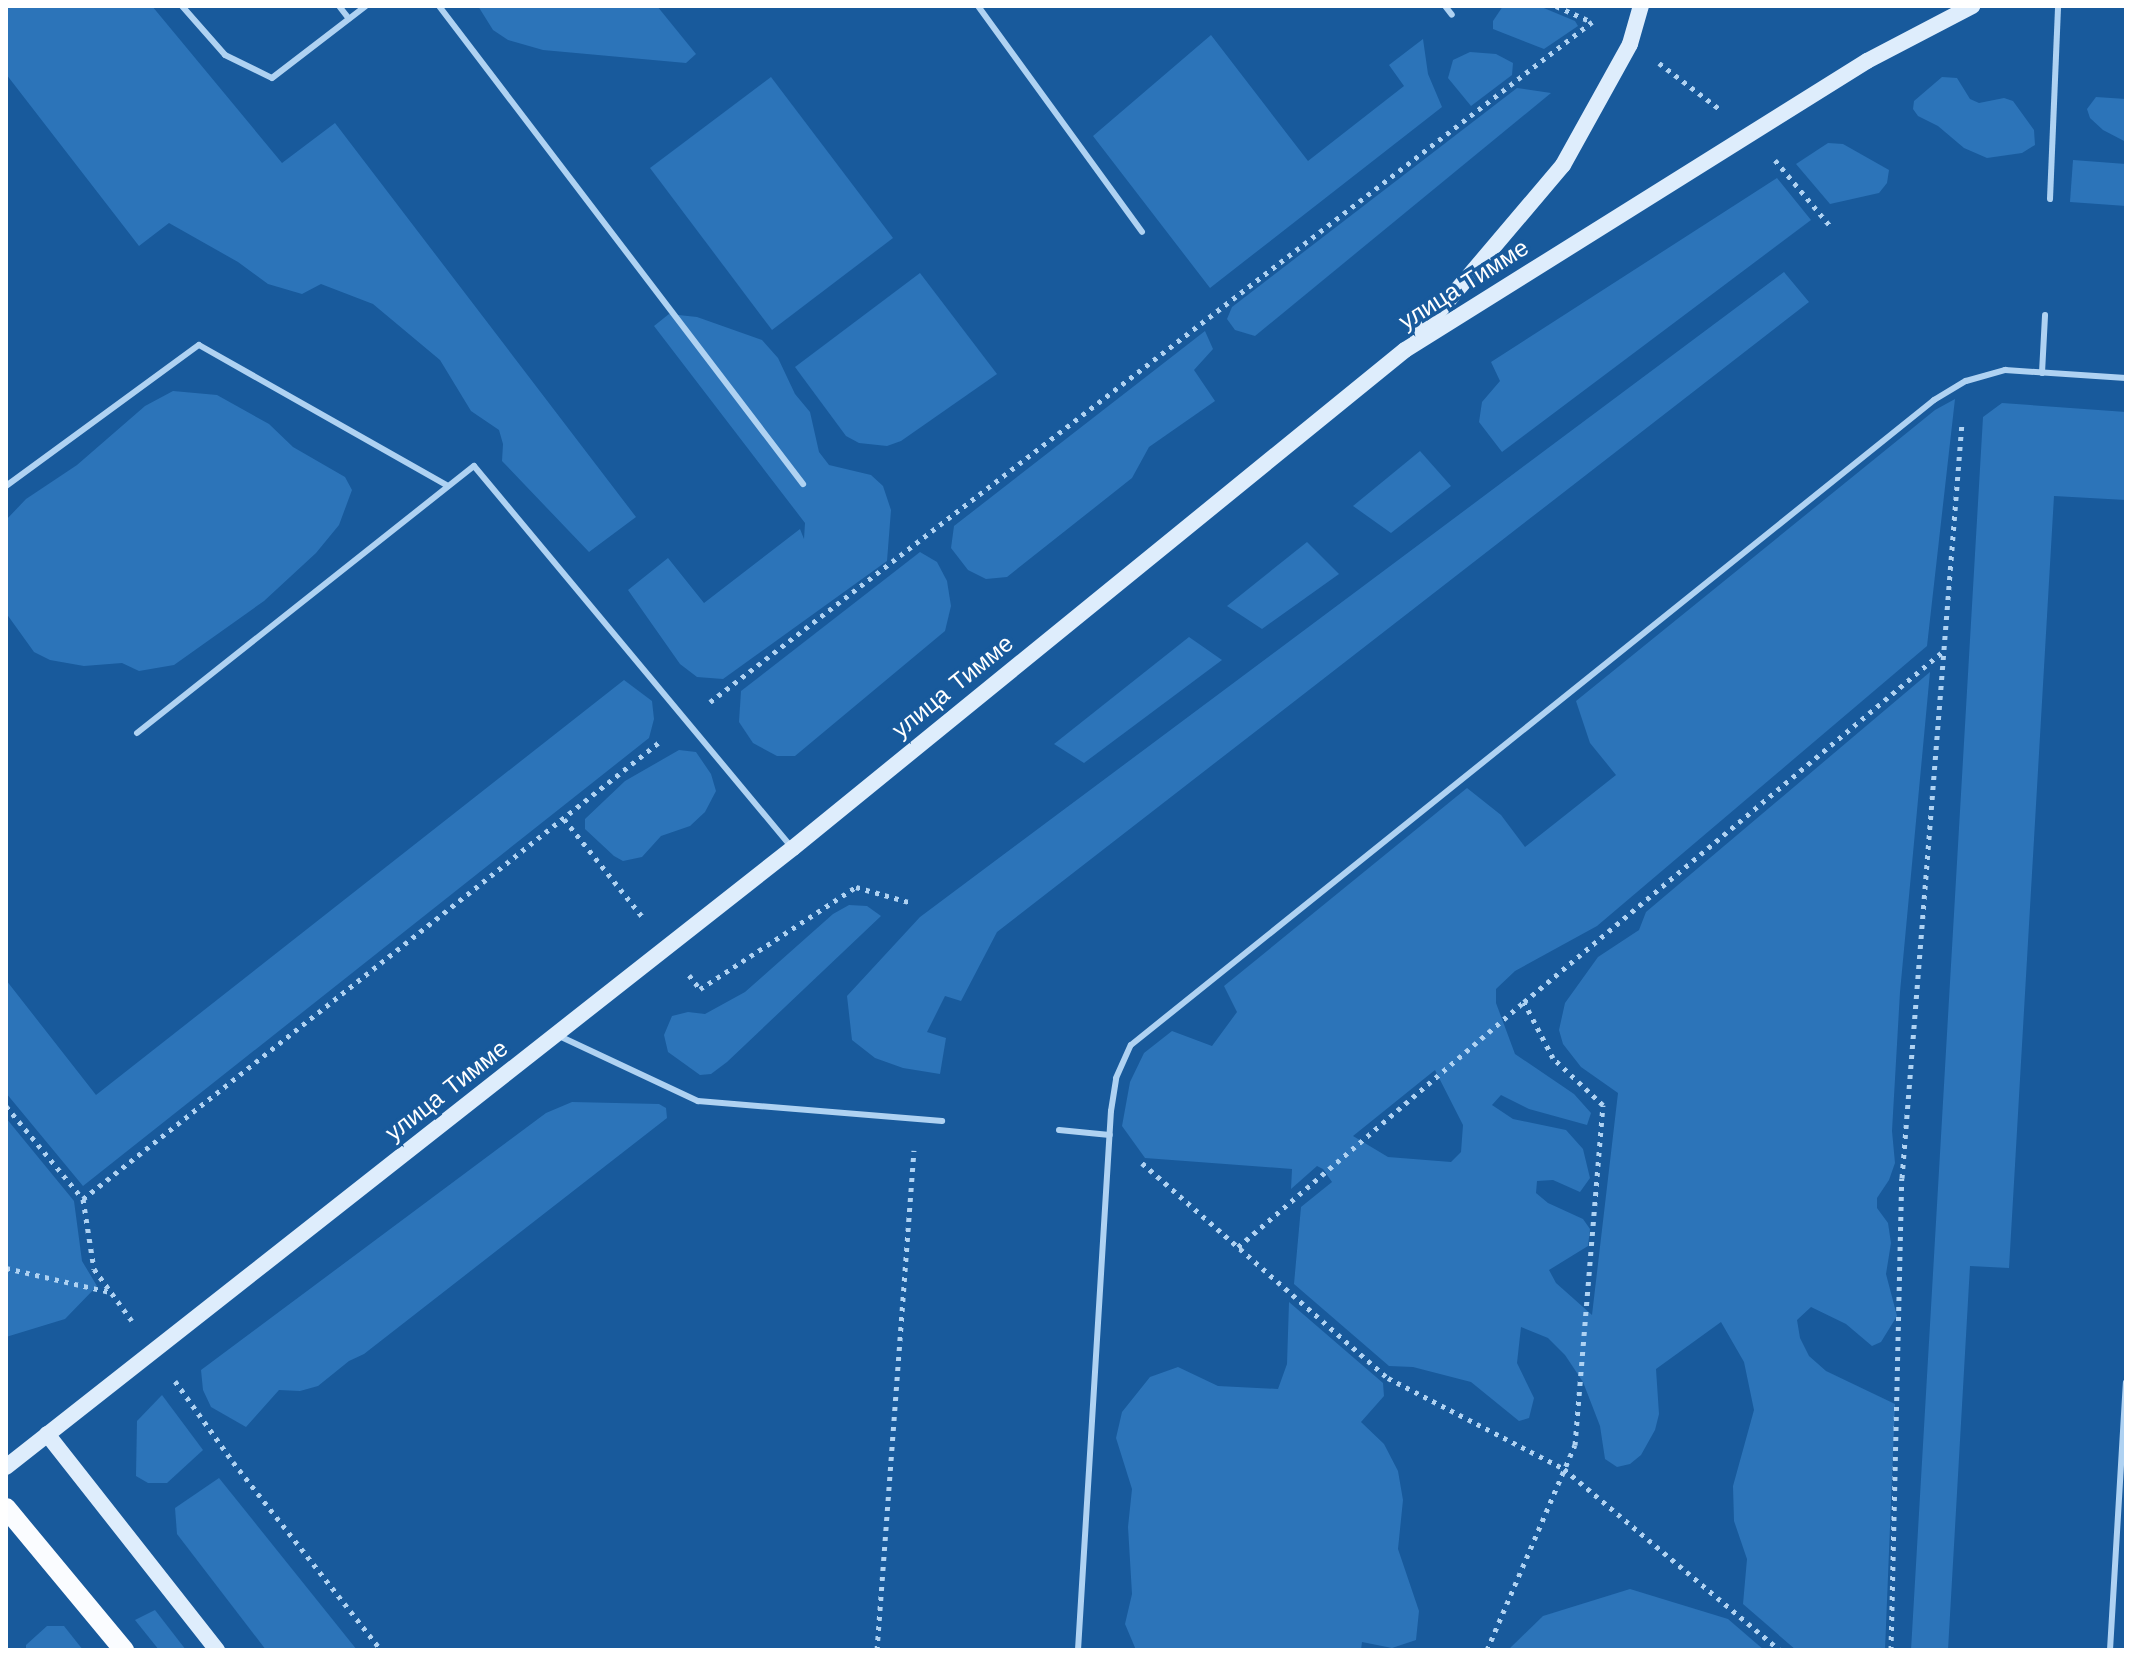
<!DOCTYPE html>
<html>
<head>
<meta charset="utf-8">
<style>
  body { margin:0 }
  #map { position:relative; width:2132px; height:1656px; overflow:hidden; background:#185a9c; font-family:"Work Sans",sans-serif }
  div>[style] { position:absolute }
  .green>* { inset:0; background:#2c74b9 }
  .path>* { height:5px; margin-top:-2.5px; transform-origin:0; background:repeating-linear-gradient(90deg,#afd2f2 0 4px,transparent 0 10px) }
  .service>* { height:6px; margin:-3px; padding:0 3px; transform-origin:3px; border-radius:3px; background:#afd2f2 }
  .secondary>* { height:16px; margin:-8px; padding:0 8px; transform-origin:8px; border-radius:8px; background:#deedfc }
  .primary>* { height:20px; margin:-10px; padding:0 10px; transform-origin:10px; border-radius:10px; background:#fafcff }
  span { translate:-50% -50%; white-space:nowrap; text-align:center; line-height:1.15; -webkit-text-stroke:7px #185a9c; paint-order:stroke }
  .street-label { font-size:24px; color:#fff }
  .frame { position:absolute; inset:0; border:8px solid #fff; pointer-events:none }
</style>
</head>
<body>
<div id="map">
  <div class="green">
    <div style="clip-path:polygon(6px 6px,152px 6px,282px 163px,335px 123px,636px 517px,589px 552px,502px 461px,503px 444px,499px 430px,471px 411px,440px 360px,373px 304px,321px 284px,302px 294px,268px 284px,238px 262px,169px 223px,139px 246px,6px 74px)"></div>
    <div style="clip-path:polygon(478px 6px,657px 6px,696px 54px,686px 63px,543px 50px,508px 40px,493px 30px)"></div>
    <div style="clip-path:polygon(1503px 6px,1539px 6px,1575px 21px,1578px 26px,1544px 49px,1493px 29px,1493px 21px)"></div>
    <div style="clip-path:polygon(1211px 35px,1308px 161px,1404px 86px,1389px 65px,1423px 39px,1428px 74px,1442px 107px,1210px 288px,1093px 136px)"></div>
    <div style="clip-path:polygon(1470px 52px,1496px 54px,1513px 63px,1512px 75px,1471px 106px,1448px 78px,1453px 60px)"></div>
    <div style="clip-path:polygon(771px 77px,893px 238px,772px 330px,650px 168px)"></div>
    <div style="clip-path:polygon(1942px 77px,1957px 78px,1970px 99px,1979px 103px,2004px 98px,2013px 101px,2034px 130px,2035px 145px,2022px 153px,1987px 158px,1964px 148px,1938px 126px,1918px 116px,1913px 109px,1914px 101px)"></div>
    <div style="clip-path:polygon(1517px 88px,1551px 93px,1255px 336px,1235px 330px,1227px 319px,1232px 307px)"></div>
    <div style="clip-path:polygon(2096px 97px,2126px 99px,2126px 142px,2103px 130px,2090px 118px,2087px 109px)"></div>
    <div style="clip-path:polygon(1828px 143px,1843px 144px,1889px 170px,1887px 183px,1879px 193px,1830px 204px,1796px 164px)"></div>
    <div style="clip-path:polygon(2073px 160px,2126px 164px,2126px 206px,2070px 202px)"></div>
    <div style="clip-path:polygon(1777px 178px,1811px 220px,1502px 452px,1479px 422px,1482px 402px,1500px 381px,1491px 362px)"></div>
    <div style="clip-path:polygon(1784px 272px,1809px 302px,997px 932px,961px 1001px,945px 996px,927px 1032px,946px 1038px,940px 1074px,903px 1068px,875px 1058px,852px 1040px,847px 996px,920px 917px)"></div>
    <div style="clip-path:polygon(920px 273px,997px 374px,901px 441px,887px 446px,859px 443px,846px 436px,795px 367px)"></div>
    <div style="clip-path:polygon(669px 314px,697px 317px,762px 340px,778px 358px,795px 394px,810px 412px,819px 452px,829px 465px,871px 475px,883px 486px,891px 510px,887px 561px,723px 679px,697px 677px,680px 664px,628px 590px,668px 558px,704px 603px,800px 529px,804px 539px,805px 523px,654px 326px)"></div>
    <div style="clip-path:polygon(1205px 331px,1213px 349px,1194px 370px,1215px 401px,1149px 447px,1132px 478px,1007px 577px,986px 579px,968px 570px,951px 548px,954px 526px)"></div>
    <div style="clip-path:polygon(173px 391px,217px 395px,269px 424px,293px 447px,345px 477px,352px 490px,339px 525px,316px 553px,264px 601px,174px 665px,139px 671px,122px 663px,84px 666px,50px 660px,34px 652px,6px 613px,6px 520px,26px 499px,77px 465px,145px 406px)"></div>
    <div style="clip-path:polygon(evenodd,1955px 399px,1927px 646px,1597px 926px,1515px 971px,1496px 989px,1496px 1003px,1515px 1054px,1574px 1094px,1591px 1113px,1587px 1125px,1529px 1109px,1501px 1095px,1492px 1105px,1513px 1119px,1566px 1130px,1583px 1149px,1590px 1178px,1580px 1192px,1553px 1180px,1537px 1181px,1536px 1193px,1548px 1203px,1583px 1219px,1590px 1229px,1588px 1246px,1549px 1270px,1556px 1283px,1592px 1315px,1618px 1093px,1581px 1067px,1563px 1044px,1559px 1030px,1565px 1003px,1598px 957px,1639px 930px,1646px 912px,1930px 672px,1900px 992px,1892px 1131px,1895px 1163px,1889px 1180px,1877px 1198px,1877px 1208px,1888px 1223px,1891px 1243px,1886px 1274px,1897px 1316px,1881px 1342px,1872px 1346px,1846px 1324px,1811px 1307px,1797px 1320px,1800px 1338px,1809px 1356px,1826px 1371px,1895px 1404px,1885px 1650px,1796px 1650px,1743px 1604px,1747px 1559px,1734px 1521px,1733px 1486px,1754px 1410px,1744px 1362px,1721px 1322px,1656px 1369px,1659px 1414px,1655px 1430px,1641px 1455px,1630px 1464px,1617px 1467px,1605px 1459px,1600px 1426px,1583px 1382px,1565px 1355px,1548px 1338px,1521px 1327px,1517px 1363px,1534px 1398px,1529px 1418px,1519px 1421px,1471px 1382px,1413px 1367px,1389px 1366px,1294px 1284px,1301px 1207px,1332px 1182px,1323px 1169px,1317px 1166px,1291px 1189px,1292px 1169px,1145px 1158px,1122px 1126px,1130px 1082px,1144px 1053px,1172px 1031px,1212px 1046px,1237px 1012px,1224px 986px,1467px 788px,1501px 815px,1525px 847px,1616px 775px,1590px 743px,1576px 701px,1935px 410px,1955px 399px,1435px 1070px,1463px 1125px,1461px 1152px,1451px 1162px,1388px 1157px,1353px 1136px,1435px 1070px)"></div>
    <div style="clip-path:polygon(2002px 403px,2126px 412px,2126px 500px,2054px 496px,2009px 1268px,1970px 1266px,1948px 1650px,1911px 1650px,1983px 417px)"></div>
    <div style="clip-path:polygon(1420px 451px,1451px 486px,1391px 533px,1353px 506px)"></div>
    <div style="clip-path:polygon(1307px 542px,1339px 574px,1262px 629px,1227px 606px)"></div>
    <div style="clip-path:polygon(920px 552px,937px 562px,947px 581px,951px 606px,945px 631px,795px 756px,777px 756px,753px 743px,739px 722px,741px 691px)"></div>
    <div style="clip-path:polygon(1189px 637px,1222px 660px,1084px 763px,1054px 744px)"></div>
    <div style="clip-path:polygon(624px 680px,652px 701px,654px 719px,649px 738px,83px 1186px,6px 1093px,6px 980px,96px 1095px)"></div>
    <div style="clip-path:polygon(679px 750px,696px 752px,711px 774px,716px 791px,705px 812px,690px 826px,661px 836px,642px 857px,623px 861px,614px 856px,585px 829px,585px 819px,625px 781px)"></div>
    <div style="clip-path:polygon(849px 905px,867px 906px,881px 916px,727px 1062px,711px 1074px,700px 1075px,668px 1052px,664px 1035px,672px 1016px,688px 1012px,705px 1014px,745px 992px,833px 914px)"></div>
    <div style="clip-path:polygon(572px 1102px,659px 1104px,666px 1108px,667px 1118px,364px 1354px,349px 1361px,318px 1386px,300px 1391px,279px 1390px,246px 1427px,211px 1407px,203px 1390px,201px 1370px,546px 1113px)"></div>
    <div style="clip-path:polygon(6px 1118px,74px 1201px,82px 1261px,97px 1286px,65px 1319px,6px 1337px)"></div>
    <div style="clip-path:polygon(1289px 1302px,1383px 1383px,1384px 1396px,1361px 1422px,1384px 1444px,1398px 1471px,1403px 1500px,1398px 1549px,1419px 1611px,1416px 1640px,1392px 1648px,1362px 1642px,1361px 1650px,1136px 1650px,1125px 1624px,1132px 1594px,1128px 1527px,1132px 1489px,1116px 1438px,1122px 1412px,1150px 1377px,1178px 1367px,1218px 1386px,1278px 1389px,1287px 1364px)"></div>
    <div style="clip-path:polygon(162px 1395px,203px 1450px,167px 1483px,148px 1483px,136px 1476px,137px 1421px)"></div>
    <div style="clip-path:polygon(219px 1478px,357px 1650px,266px 1650px,177px 1534px,175px 1508px)"></div>
    <div style="clip-path:polygon(1630px 1589px,1728px 1619px,1764px 1650px,1508px 1650px,1543px 1616px)"></div>
    <div style="clip-path:polygon(155px 1610px,186px 1650px,159px 1650px,135px 1620px)"></div>
    <div style="clip-path:polygon(47px 1626px,64px 1626px,83px 1650px,26px 1650px,26px 1645px)"></div>
  </div>
  <div class="path">
    <div style="left:1556px;top:6px;width:39px;rotate:24deg"></div>
    <div style="left:1659px;top:63px;width:78px;rotate:37.2deg"></div>
    <div style="left:1775px;top:160px;width:87px;rotate:50.1deg"></div>
    <div style="left:710px;top:702px;width:1114px;rotate:-37.63deg"></div>
    <div style="left:564px;top:819px;width:129px;rotate:51.3deg"></div>
    <div style="left:689px;top:975px;width:18px;rotate:52deg"></div>
    <div style="left:700px;top:989px;width:186px;rotate:-33.2deg"></div>
    <div style="left:856px;top:887px;width:58px;rotate:15.9deg"></div>
    <div style="left:6px;top:1106px;width:121px;rotate:50.4deg"></div>
    <div style="left:83px;top:1199px;width:71px;rotate:81.1deg"></div>
    <div style="left:94px;top:1269px;width:64px;rotate:53.8deg"></div>
    <div style="left:1142px;top:1163px;width:327px;rotate:41.2deg"></div>
    <div style="left:1388px;top:1378px;width:198px;rotate:27.3deg"></div>
    <div style="left:1564px;top:1469px;width:282px;rotate:40deg"></div>
    <div style="left:83px;top:1199px;width:739px;rotate:-38.41deg"></div>
    <div style="left:1238px;top:1247px;width:377px;rotate:-40.6deg"></div>
    <div style="left:6px;top:1268px;width:107px;rotate:13deg"></div>
    <div style="left:175px;top:1381px;width:100px;rotate:54.4deg"></div>
    <div style="left:233px;top:1462px;width:239px;rotate:51.8deg"></div>
    <div style="left:877px;top:1650px;width:501px;rotate:-85.77deg"></div>
    <div style="left:1487px;top:1650px;width:223px;rotate:-66.8deg"></div>
    <div style="left:1575px;top:1445px;width:341px;rotate:-85.3deg"></div>
    <div style="left:1603px;top:1105px;width:69px;rotate:-136.8deg"></div>
    <div style="left:1553px;top:1058px;width:63px;rotate:-117.4deg"></div>
    <div style="left:1524px;top:1002px;width:544px;rotate:-39.93deg"></div>
    <div style="left:1891px;top:1650px;width:472px;rotate:-88.7deg"></div>
    <div style="left:1902px;top:1178px;width:758px;rotate:-85.46deg"></div>
  </div>
  <div class="service">
    <div style="left:182px;top:6px;width:65px;rotate:48.7deg"></div>
    <div style="left:225px;top:55px;width:52px;rotate:26.1deg"></div>
    <div style="left:272px;top:78px;width:118px;rotate:-37.5deg"></div>
    <div style="left:339px;top:6px;width:16px;rotate:52deg"></div>
    <div style="left:439px;top:6px;width:601px;rotate:52.71deg"></div>
    <div style="left:978px;top:6px;width:279px;rotate:54deg"></div>
    <div style="left:1445px;top:6px;width:11px;rotate:52deg"></div>
    <div style="left:2050px;top:199px;width:193px;rotate:-87.6deg"></div>
    <div style="left:2042px;top:373px;width:58px;rotate:-87deg"></div>
    <div style="left:6px;top:486px;width:239px;rotate:-36.2deg"></div>
    <div style="left:199px;top:345px;width:286px;rotate:29.5deg"></div>
    <div style="left:137px;top:733px;width:430px;rotate:-38.4deg"></div>
    <div style="left:474px;top:466px;width:495px;rotate:50.2deg"></div>
    <div style="left:557px;top:1035px;width:156px;rotate:25.1deg"></div>
    <div style="left:698px;top:1101px;width:245px;rotate:4.7deg"></div>
    <div style="left:1059px;top:1130px;width:51px;rotate:5.6deg"></div>
    <div style="left:1078px;top:1650px;width:540px;rotate:-86.5deg"></div>
    <div style="left:1111px;top:1111px;width:33px;rotate:-81deg"></div>
    <div style="left:1116px;top:1078px;width:36px;rotate:-66deg"></div>
    <div style="left:1131px;top:1045px;width:1030px;rotate:-38.77deg"></div>
    <div style="left:1934px;top:400px;width:37px;rotate:-31deg"></div>
    <div style="left:1966px;top:381px;width:41px;rotate:-15.8deg"></div>
    <div style="left:2005px;top:370px;width:121px;rotate:3.8deg"></div>
    <div style="left:2110px;top:1650px;width:268px;rotate:-86.6deg"></div>
  </div>
  <div class="secondary">
    <div style="left:1418px;top:336px;width:224px;rotate:-49.7deg"></div>
    <div style="left:1563px;top:165px;width:138px;rotate:-61deg"></div>
    <div style="left:1630px;top:44px;width:40px;rotate:-74deg"></div>
    <div style="left:47px;top:1434px;width:275px;rotate:51.8deg"></div>
    <div style="left:6px;top:1467px;width:1001px;rotate:-38.19deg"></div>
    <div style="left:793px;top:848px;width:789px;rotate:-39.14deg"></div>
    <div style="left:1405px;top:350px;width:545px;rotate:-32.03deg"></div>
    <div style="left:1867px;top:61px;width:119px;rotate:-27.6deg"></div>
  </div>
  <div class="primary">
    <div style="left:6px;top:1508px;width:185px;rotate:50.3deg"></div>
  </div>
  <div class="street-label">
    <span style="left:1464px;top:285px;rotate:-32deg">улица Тимме</span>
    <span style="left:953px;top:687px;rotate:-39deg">улица Тимме</span>
    <span style="left:447px;top:1091px;rotate:-38deg">улица Тимме</span>
  </div>
  <div class="frame"></div>
</div>
</body>
</html>
